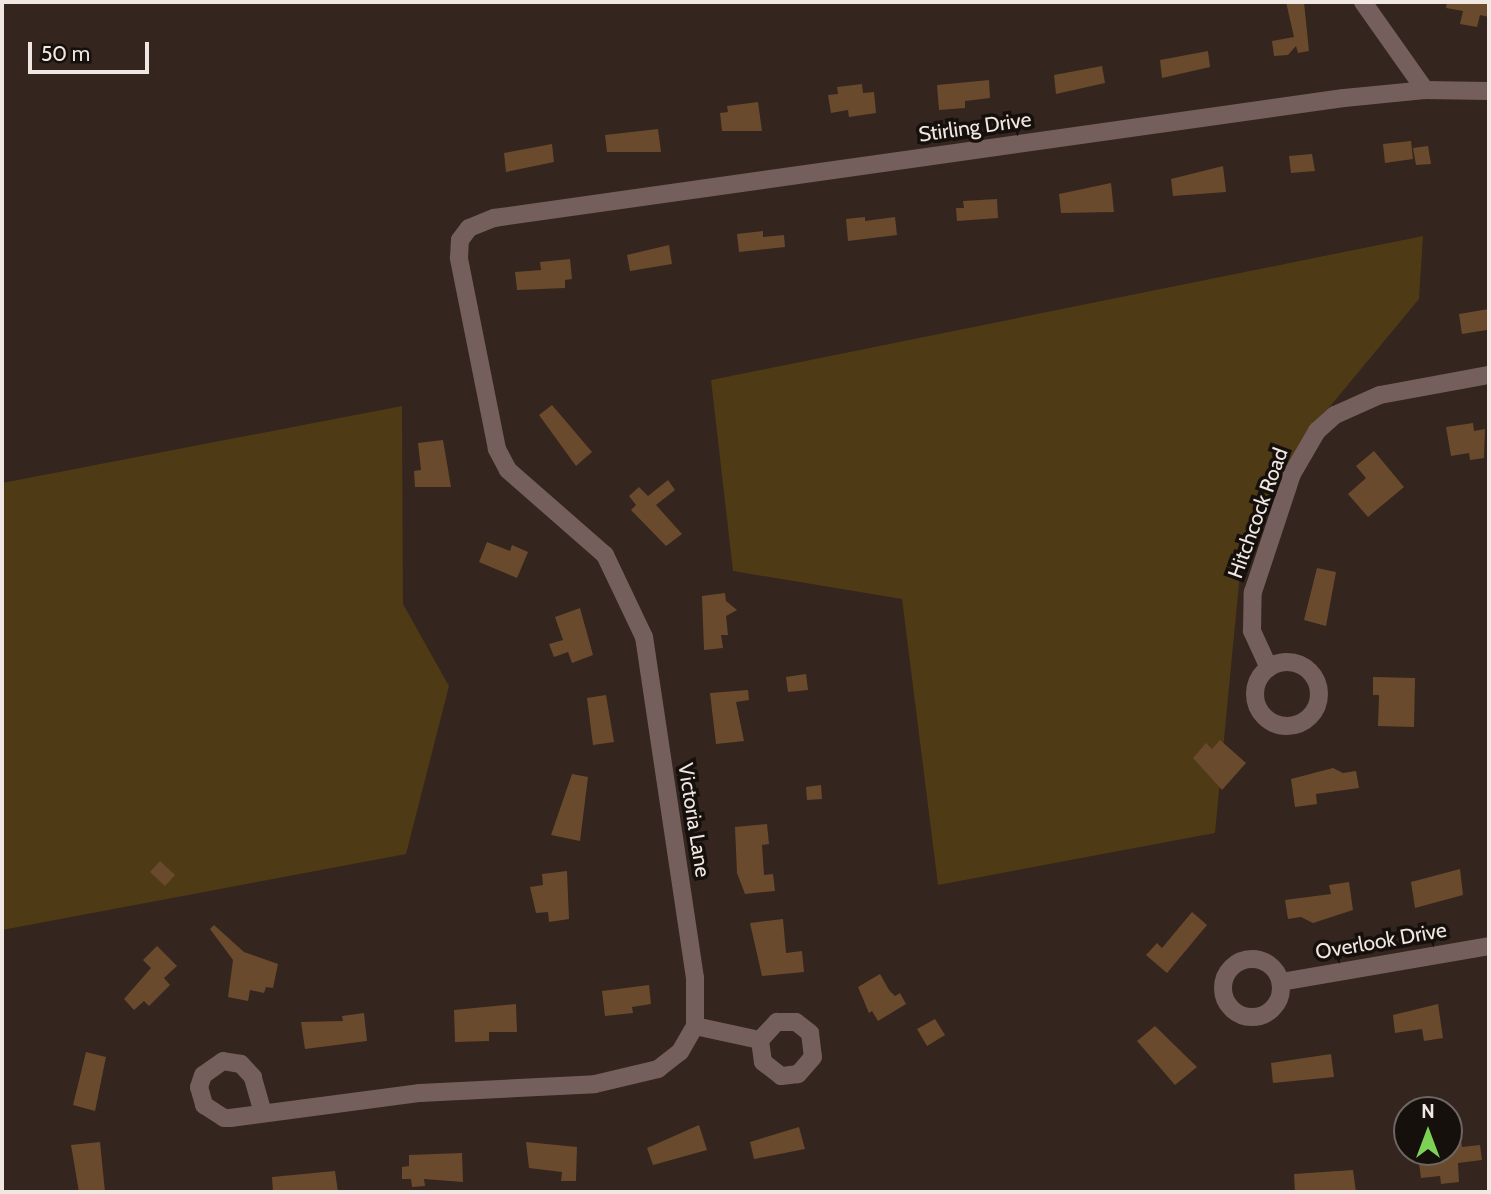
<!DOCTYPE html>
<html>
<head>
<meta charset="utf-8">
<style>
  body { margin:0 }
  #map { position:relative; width:1491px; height:1194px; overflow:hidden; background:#34251e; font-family:Cabin,sans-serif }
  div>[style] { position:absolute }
  .green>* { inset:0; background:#4e3a14 }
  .building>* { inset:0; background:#6a4a2d }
  .street>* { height:18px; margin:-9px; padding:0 9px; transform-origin:9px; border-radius:9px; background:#745f5d }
  .street>.ring { margin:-9px; padding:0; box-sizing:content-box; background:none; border:18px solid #745f5d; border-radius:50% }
  span { translate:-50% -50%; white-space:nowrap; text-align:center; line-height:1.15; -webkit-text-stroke:7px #16100d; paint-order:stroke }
  .street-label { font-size:21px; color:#f0e6e2 }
  .frame { position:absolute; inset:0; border:4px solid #f0e6e2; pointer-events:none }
  .north { position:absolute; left:1393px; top:1096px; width:70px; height:70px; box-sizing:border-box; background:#16100d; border:2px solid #6d6662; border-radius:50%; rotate:0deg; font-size:19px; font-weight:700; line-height:28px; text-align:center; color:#f0e6e2 }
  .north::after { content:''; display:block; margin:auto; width:24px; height:32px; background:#7dd154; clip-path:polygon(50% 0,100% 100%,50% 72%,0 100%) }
  .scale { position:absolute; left:28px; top:42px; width:121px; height:32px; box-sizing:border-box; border:4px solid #f0e6e2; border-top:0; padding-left:9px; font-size:21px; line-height:24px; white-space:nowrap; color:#f0e6e2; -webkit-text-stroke:5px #16100d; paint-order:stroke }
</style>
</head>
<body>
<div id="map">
  <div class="green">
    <div style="clip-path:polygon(1423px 236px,1419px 299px,1308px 433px,1241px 563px,1215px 833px,938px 885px,902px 599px,733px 571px,711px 380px)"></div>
    <div style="clip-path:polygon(402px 406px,403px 604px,449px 686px,406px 854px,2px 930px,2px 483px)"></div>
  </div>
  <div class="building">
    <div style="clip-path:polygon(1286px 2px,1304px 2px,1309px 51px,1298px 53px,1296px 46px,1288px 55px,1274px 56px,1272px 41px,1294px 37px)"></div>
    <div style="clip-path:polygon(1447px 2px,1489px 2px,1489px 17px,1480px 15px,1477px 27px,1460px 24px,1463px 11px,1446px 8px)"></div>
    <div style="clip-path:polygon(1208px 51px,1210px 67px,1162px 78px,1160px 60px)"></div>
    <div style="clip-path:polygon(1102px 66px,1105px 83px,1056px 94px,1054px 75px)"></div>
    <div style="clip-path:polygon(989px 80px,990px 98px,965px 101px,965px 108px,939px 110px,937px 85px)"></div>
    <div style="clip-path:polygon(862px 84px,863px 93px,874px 92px,876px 113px,849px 117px,848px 110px,831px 113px,828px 95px,838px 94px,837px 87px)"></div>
    <div style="clip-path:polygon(758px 102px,762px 131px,722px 131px,720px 113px,728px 112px,727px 106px)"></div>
    <div style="clip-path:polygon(658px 129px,661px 152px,607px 152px,605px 135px)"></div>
    <div style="clip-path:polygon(1411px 141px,1413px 159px,1385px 163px,1383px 144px)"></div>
    <div style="clip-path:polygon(552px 144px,554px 162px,506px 172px,504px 153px)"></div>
    <div style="clip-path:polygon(1428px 146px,1431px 164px,1416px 165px,1413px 148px)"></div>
    <div style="clip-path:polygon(1312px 154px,1315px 171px,1291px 173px,1289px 156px)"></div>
    <div style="clip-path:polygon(1223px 166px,1226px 192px,1173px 196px,1171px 179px)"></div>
    <div style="clip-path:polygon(1111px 183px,1114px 212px,1061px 213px,1059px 194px)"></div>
    <div style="clip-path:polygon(997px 199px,998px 218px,957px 221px,956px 208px,964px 208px,963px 201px)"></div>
    <div style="clip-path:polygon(865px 217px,865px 221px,895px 217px,897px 235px,848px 241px,846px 219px)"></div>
    <div style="clip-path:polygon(763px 231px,763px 237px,784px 235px,785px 247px,739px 252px,737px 234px)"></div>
    <div style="clip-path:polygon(669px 245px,672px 264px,630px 271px,627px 255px)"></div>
    <div style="clip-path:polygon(570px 259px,572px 279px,565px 280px,565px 288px,517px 290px,515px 272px,541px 270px,540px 262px)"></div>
    <div style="clip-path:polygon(1489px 309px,1487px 330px,1462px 334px,1459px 314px)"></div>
    <div style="clip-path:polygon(552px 405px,592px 452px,576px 466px,539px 415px)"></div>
    <div style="clip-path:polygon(1473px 423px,1474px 431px,1485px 429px,1484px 458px,1470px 460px,1469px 453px,1451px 456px,1446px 427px)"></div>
    <div style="clip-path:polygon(443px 440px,451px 487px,415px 487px,414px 471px,421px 470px,418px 443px)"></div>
    <div style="clip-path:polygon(1374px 451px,1404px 487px,1368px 517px,1348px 494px,1366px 478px,1356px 466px)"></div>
    <div style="clip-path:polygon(668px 480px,675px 490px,656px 505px,682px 534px,666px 546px,631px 510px,636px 505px,629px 496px,639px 487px,648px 496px)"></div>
    <div style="clip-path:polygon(487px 542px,510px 551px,512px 545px,528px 552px,517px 578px,479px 562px)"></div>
    <div style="clip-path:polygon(1317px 568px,1336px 572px,1326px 626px,1304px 620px)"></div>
    <div style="clip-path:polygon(725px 593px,726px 601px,737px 610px,726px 616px,728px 635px,721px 635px,723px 648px,704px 650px,702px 596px)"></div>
    <div style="clip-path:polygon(580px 608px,593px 655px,572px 663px,568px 652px,554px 657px,549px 644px,563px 640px,555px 617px)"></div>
    <div style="clip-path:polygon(806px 674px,808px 690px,788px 692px,786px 677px)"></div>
    <div style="clip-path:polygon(1373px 677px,1415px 678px,1414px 727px,1378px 726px,1379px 695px,1373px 695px)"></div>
    <div style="clip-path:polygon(748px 690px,749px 700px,736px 702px,744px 741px,716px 744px,710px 693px)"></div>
    <div style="clip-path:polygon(606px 695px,614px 742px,593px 745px,587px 698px)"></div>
    <div style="clip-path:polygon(1220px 740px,1246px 763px,1222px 790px,1193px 758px,1206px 743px,1212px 749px)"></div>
    <div style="clip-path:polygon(1333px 768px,1343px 773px,1356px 771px,1359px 788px,1316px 794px,1317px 804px,1295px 807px,1291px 779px)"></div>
    <div style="clip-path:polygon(572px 774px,588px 777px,580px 841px,551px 835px)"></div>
    <div style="clip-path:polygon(821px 785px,822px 799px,807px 800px,806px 787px)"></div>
    <div style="clip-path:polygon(767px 824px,769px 844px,762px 845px,764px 875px,773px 874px,775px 891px,745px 894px,737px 873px,735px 827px)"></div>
    <div style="clip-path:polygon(160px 861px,175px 875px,165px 886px,150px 872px)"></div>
    <div style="clip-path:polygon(1460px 869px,1463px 895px,1415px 908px,1411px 882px)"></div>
    <div style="clip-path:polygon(567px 871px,569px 919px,549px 922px,548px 912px,536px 913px,530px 887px,543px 885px,542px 874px)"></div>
    <div style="clip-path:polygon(1349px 882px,1353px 910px,1313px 923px,1301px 917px,1288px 919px,1285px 900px,1331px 894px,1329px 885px)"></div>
    <div style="clip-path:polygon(1192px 912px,1207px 925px,1167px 973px,1146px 955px,1157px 943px,1162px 948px)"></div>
    <div style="clip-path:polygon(783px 919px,786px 953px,802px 951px,804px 972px,762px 976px,750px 923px)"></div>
    <div style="clip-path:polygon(214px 925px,244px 952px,278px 964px,273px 988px,266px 987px,264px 993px,250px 990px,248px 1001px,228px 997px,233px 960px,210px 929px)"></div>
    <div style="clip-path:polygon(157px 946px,177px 966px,164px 978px,170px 985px,149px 1006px,144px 1001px,134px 1010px,124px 999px,151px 968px,143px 960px)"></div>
    <div style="clip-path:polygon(880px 974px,889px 990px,895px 996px,900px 993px,906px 1004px,878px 1021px,872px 1011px,869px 1013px,858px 987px)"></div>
    <div style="clip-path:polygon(649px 985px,651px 1004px,632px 1007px,633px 1013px,605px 1016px,602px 991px)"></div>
    <div style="clip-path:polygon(516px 1004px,517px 1032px,489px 1032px,489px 1041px,455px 1042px,454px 1010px)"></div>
    <div style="clip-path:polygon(1438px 1004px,1443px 1038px,1424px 1041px,1422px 1029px,1395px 1033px,1393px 1015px)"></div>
    <div style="clip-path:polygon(364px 1013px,367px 1041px,305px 1049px,301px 1022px,343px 1021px,342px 1016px)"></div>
    <div style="clip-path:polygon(935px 1019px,945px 1035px,927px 1046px,917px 1029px)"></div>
    <div style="clip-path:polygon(1155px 1026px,1197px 1067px,1175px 1085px,1137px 1041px)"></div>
    <div style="clip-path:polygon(86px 1052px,106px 1057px,95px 1111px,73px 1105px)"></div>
    <div style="clip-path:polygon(1331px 1054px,1334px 1077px,1273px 1083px,1271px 1063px)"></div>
    <div style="clip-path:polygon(699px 1125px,707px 1150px,653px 1165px,647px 1148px)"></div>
    <div style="clip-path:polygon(799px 1127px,805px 1149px,754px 1159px,750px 1142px)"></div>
    <div style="clip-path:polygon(1461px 1140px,1462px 1147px,1480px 1145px,1482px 1160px,1458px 1163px,1459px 1182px,1441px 1184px,1440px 1176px,1421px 1178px,1418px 1155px,1449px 1152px,1449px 1141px)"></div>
    <div style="clip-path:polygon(100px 1142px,105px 1192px,79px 1192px,71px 1145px)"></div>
    <div style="clip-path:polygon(526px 1142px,577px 1147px,576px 1181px,561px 1181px,562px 1172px,529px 1168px)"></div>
    <div style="clip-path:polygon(462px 1153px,463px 1182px,424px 1179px,425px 1186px,412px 1187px,411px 1179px,402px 1179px,402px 1167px,409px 1166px,409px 1155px)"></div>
    <div style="clip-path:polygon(1353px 1170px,1356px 1192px,1295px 1192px,1294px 1174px)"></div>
    <div style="clip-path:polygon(335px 1171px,338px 1192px,273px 1192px,272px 1177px)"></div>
  </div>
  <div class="street">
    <div style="left:1363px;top:2px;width:108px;rotate:54.8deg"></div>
    <div class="ring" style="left:1255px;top:662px;width:46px;height:46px"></div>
    <div style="left:1269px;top:668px;width:41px;rotate:-114.7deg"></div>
    <div style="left:1252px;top:631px;width:39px;rotate:-89deg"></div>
    <div style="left:1253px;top:592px;width:124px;rotate:-71.7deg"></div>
    <div style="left:1292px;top:474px;width:50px;rotate:-59.8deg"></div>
    <div style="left:1317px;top:431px;width:24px;rotate:-42deg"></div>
    <div style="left:1335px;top:415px;width:49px;rotate:-24deg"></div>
    <div style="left:1380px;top:395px;width:111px;rotate:-10.4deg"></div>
    <div class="ring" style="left:1223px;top:959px;width:40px;height:40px"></div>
    <div style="left:1281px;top:982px;width:211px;rotate:-9.8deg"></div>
    <div style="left:695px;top:1026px;width:66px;rotate:12.2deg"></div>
    <div style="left:760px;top:1040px;width:25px;rotate:-47deg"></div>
    <div style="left:777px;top:1022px;width:19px"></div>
    <div style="left:796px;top:1022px;width:18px;rotate:38deg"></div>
    <div style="left:810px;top:1033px;width:24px;rotate:83deg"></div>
    <div style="left:813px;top:1057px;width:23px;rotate:131deg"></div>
    <div style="left:798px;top:1074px;width:17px;rotate:173deg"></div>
    <div style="left:781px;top:1076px;width:23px;rotate:-142deg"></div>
    <div style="left:763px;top:1062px;width:22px;rotate:-98deg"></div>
    <div style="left:263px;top:1113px;width:37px;rotate:-106deg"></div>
    <div style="left:253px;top:1077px;width:18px;rotate:-133deg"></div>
    <div style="left:241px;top:1064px;width:18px;rotate:-171deg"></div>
    <div style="left:223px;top:1061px;width:24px;rotate:145deg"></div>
    <div style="left:203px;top:1075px;width:13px;rotate:108deg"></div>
    <div style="left:199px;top:1087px;width:19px;rotate:74deg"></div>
    <div style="left:204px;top:1105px;width:24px;rotate:33deg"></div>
    <div style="left:224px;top:1118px;width:6px"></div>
    <div style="left:230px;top:1118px;width:192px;rotate:-7.5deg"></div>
    <div style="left:420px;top:1093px;width:175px;rotate:-2.9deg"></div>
    <div style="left:595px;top:1084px;width:65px;rotate:-13.4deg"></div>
    <div style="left:658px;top:1069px;width:28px;rotate:-38deg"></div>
    <div style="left:680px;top:1052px;width:30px;rotate:-60deg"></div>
    <div style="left:695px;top:1026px;width:48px;rotate:-90deg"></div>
    <div style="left:695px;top:978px;width:345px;rotate:-98.5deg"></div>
    <div style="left:644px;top:637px;width:91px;rotate:-115.4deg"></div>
    <div style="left:605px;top:555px;width:129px;rotate:-138.8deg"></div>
    <div style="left:508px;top:470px;width:24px;rotate:-118deg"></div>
    <div style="left:497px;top:449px;width:195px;rotate:-101.3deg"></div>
    <div style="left:459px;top:258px;width:18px;rotate:-87deg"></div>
    <div style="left:460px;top:240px;width:15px;rotate:-53deg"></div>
    <div style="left:469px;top:228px;width:27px;rotate:-22deg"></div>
    <div style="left:494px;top:218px;width:858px;rotate:-8.04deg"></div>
    <div style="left:1344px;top:98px;width:81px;rotate:-5.6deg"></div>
    <div style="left:1425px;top:90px;width:64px;rotate:0.9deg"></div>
  </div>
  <div class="street-label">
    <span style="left:975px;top:127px;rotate:-8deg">Stirling Drive</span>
    <span style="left:1258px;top:513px;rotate:-70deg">Hitchcock Road</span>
    <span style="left:694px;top:820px;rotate:81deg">Victoria Lane</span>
    <span style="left:1381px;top:941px;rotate:-10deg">Overlook Drive</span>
  </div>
  <div class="frame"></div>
  <div class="north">N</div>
  <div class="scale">50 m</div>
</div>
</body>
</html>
